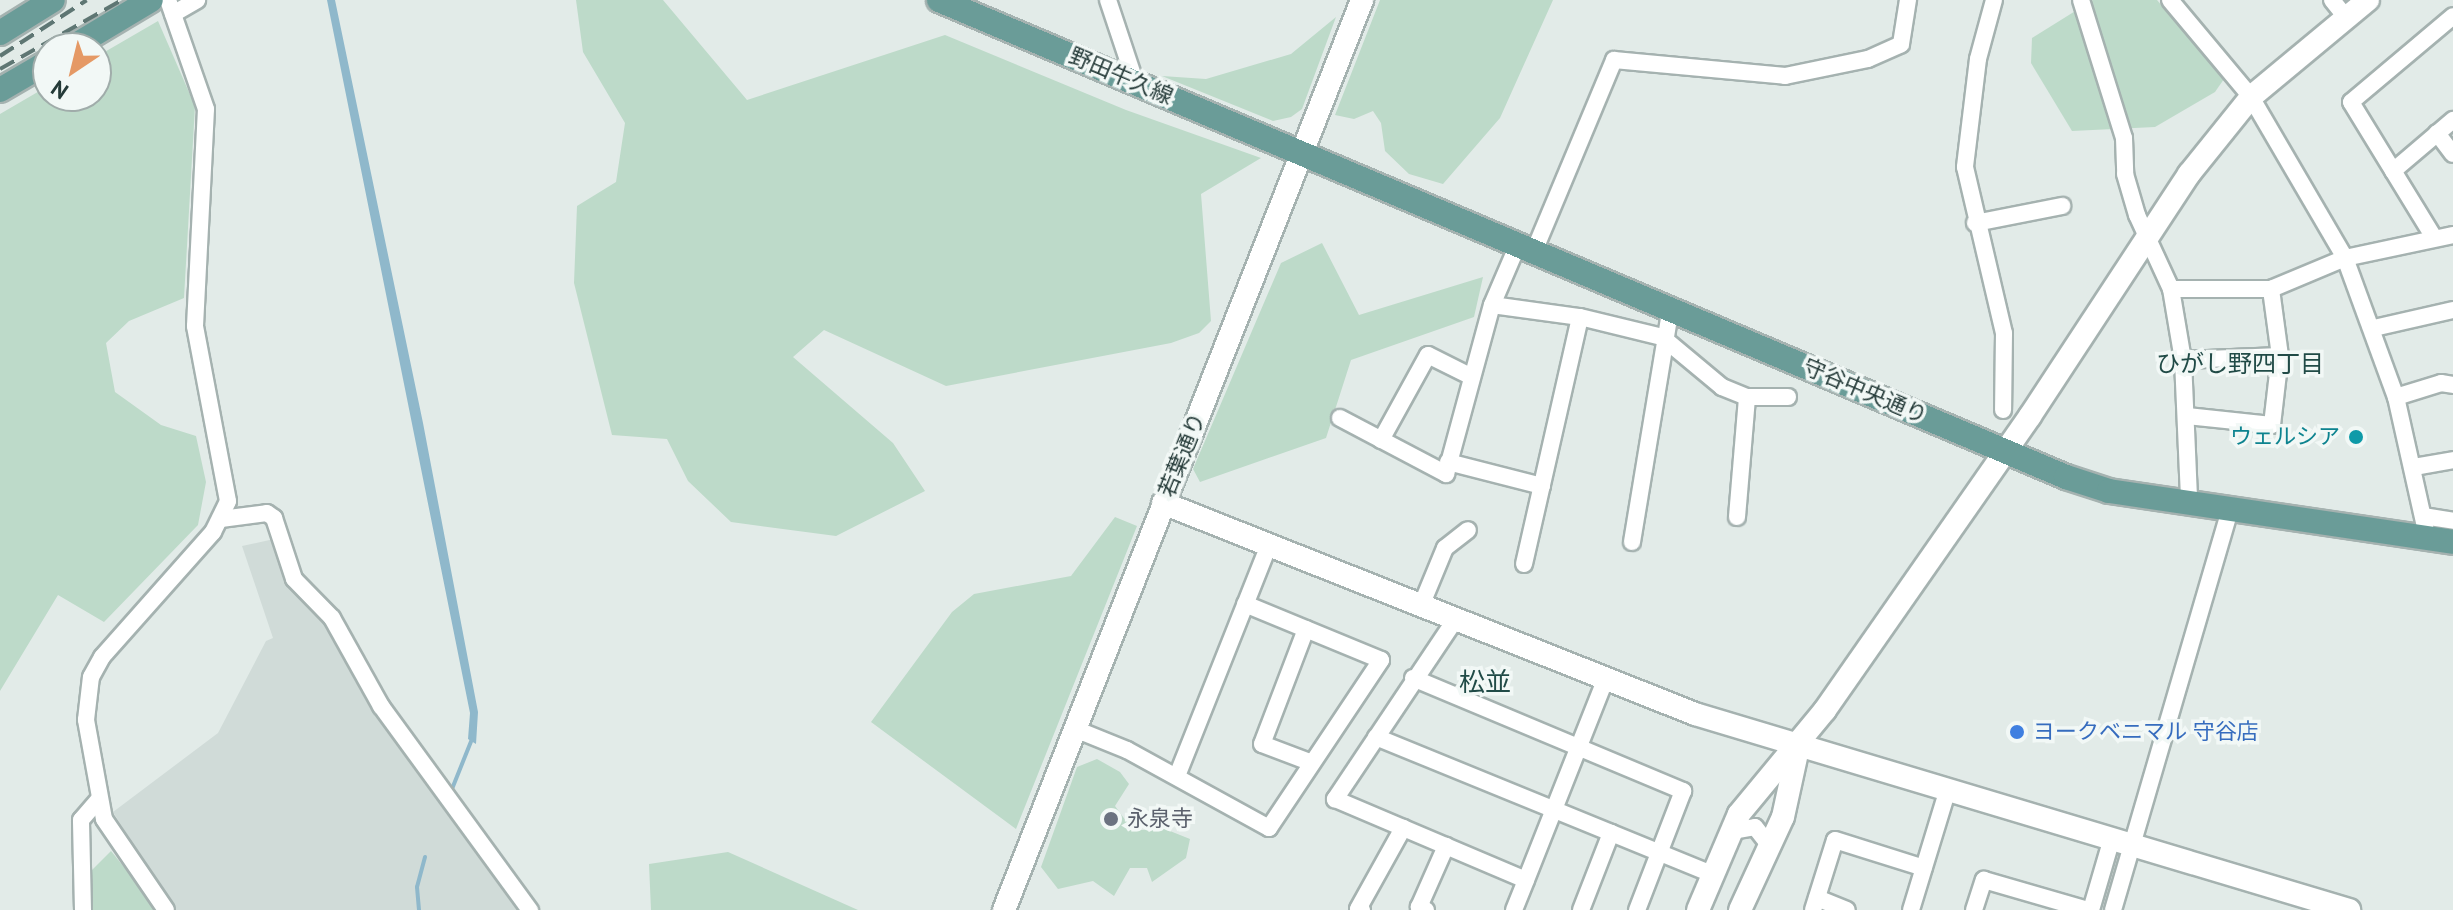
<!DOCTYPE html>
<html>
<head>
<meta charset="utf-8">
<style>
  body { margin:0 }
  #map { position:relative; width:2453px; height:910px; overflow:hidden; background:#e2ebe8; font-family:"PT Sans","Noto Sans JP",sans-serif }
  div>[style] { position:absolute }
  .built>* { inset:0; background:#d0dbd8 }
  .green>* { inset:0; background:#bddac9 }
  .water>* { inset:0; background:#8fb8cb }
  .stream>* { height:4px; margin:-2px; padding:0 2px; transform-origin:2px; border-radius:2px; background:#8fb8cb }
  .roads { filter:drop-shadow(2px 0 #a5b2b0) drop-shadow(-2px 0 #a5b2b0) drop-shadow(0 2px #a5b2b0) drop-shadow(0 -2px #a5b2b0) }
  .street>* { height:16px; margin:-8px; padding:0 8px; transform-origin:8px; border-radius:8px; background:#fff }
  .secondary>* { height:22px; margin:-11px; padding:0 11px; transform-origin:11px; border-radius:11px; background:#fff }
  .primary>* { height:24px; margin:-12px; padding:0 12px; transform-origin:12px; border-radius:12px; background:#6a9c98 }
  .rail>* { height:4px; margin-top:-2px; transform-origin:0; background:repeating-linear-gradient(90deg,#5e7673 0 16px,transparent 0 24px) }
  .dots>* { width:22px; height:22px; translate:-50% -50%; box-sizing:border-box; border:4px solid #f2f8f6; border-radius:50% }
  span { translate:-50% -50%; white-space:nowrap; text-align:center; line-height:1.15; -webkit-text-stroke:7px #f2f8f6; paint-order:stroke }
  .street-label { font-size:22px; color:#243a38 }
  .culture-label { font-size:22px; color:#0d838f }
  .right { translate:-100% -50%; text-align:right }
  .shop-label { font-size:22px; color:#366cbe }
  .left { translate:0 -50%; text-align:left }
  .worship-label { font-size:22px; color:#5b616d }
  .neighbourhood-label { font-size:24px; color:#214b47 }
  .quarter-label { font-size:26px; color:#214b47 }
  .north { position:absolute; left:32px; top:32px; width:80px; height:80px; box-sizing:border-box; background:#f2f8f6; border:2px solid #a0acaa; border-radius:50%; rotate:215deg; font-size:22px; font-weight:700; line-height:32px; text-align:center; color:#243a38 }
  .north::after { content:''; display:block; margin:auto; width:28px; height:36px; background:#e59965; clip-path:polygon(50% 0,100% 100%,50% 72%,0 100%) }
</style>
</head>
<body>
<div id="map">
  <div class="built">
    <div style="clip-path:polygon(274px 539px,283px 572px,321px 617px,356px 682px,520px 910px,176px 910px,155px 879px,113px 812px,218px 733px,266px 641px,273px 638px,242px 546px)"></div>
  </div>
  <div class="green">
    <div style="clip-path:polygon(576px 0,663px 0,747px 100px,945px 35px,1126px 110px,1261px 158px,1201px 194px,1211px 321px,1199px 333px,1171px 343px,946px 386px,824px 330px,793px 357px,893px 443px,925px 491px,836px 536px,731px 522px,688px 481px,667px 439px,612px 435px,574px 283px,577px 206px,616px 182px,625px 123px,583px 52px)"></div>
    <div style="clip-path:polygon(1380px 0,1553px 0,1500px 118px,1443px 184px,1409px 174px,1385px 151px,1381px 123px,1373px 111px,1354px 119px,1335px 115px)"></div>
    <div style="clip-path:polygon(2093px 0,2157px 0,2224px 79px,2215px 92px,2155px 127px,2072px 131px,2031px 63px,2032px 38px)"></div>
    <div style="clip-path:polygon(1336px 17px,1302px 109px,1291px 117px,1273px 121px,1162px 76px,1206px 79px,1291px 54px)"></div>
    <div style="clip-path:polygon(158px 21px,195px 106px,184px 298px,129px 321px,106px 343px,115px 392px,161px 425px,196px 436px,206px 482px,198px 525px,104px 622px,58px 595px,0 691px,0 114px,48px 86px,48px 96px,96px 96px,96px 57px)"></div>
    <div style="clip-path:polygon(1322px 243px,1359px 315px,1483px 277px,1474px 317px,1351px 360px,1326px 438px,1200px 482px,1193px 469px,1281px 263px)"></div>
    <div style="clip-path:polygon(1115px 517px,1137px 526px,1016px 829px,871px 722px,952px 612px,974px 594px,1071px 576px)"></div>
    <div style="clip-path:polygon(1097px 759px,1120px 772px,1129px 784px,1115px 806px,1126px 821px,1140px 830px,1165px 829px,1190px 839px,1186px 858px,1152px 882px,1147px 868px,1130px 868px,1114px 896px,1093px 881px,1058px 889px,1041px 867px,1077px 767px)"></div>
    <div style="clip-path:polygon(111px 851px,132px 877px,156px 910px,93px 910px,90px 872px)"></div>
    <div style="clip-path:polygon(728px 852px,858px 910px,651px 910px,649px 864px)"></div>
  </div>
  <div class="water">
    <div style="clip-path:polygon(327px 0,335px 0,423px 423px,478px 712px,476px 744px,468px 739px,470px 713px)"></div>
  </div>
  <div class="stream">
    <div style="left:450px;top:794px;width:59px;rotate:-68.2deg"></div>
    <div style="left:419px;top:910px;width:23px;rotate:-95deg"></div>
    <div style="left:417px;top:887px;width:31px;rotate:-75deg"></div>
  </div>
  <div class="roads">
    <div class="street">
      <div style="left:1108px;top:0;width:85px;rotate:71.6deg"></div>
      <div style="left:1994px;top:0;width:61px;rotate:105.2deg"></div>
      <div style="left:1978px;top:59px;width:109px;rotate:96.9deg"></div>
      <div style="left:1965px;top:167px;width:171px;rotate:76.8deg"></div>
      <div style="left:2004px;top:333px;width:77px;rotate:90.7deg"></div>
      <div style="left:2081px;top:0;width:145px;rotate:72.7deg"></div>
      <div style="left:2124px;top:138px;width:36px;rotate:88deg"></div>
      <div style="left:2125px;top:174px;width:43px;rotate:73.7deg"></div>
      <div style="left:2137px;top:215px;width:81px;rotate:65.3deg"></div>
      <div style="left:2171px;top:289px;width:72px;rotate:80.4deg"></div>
      <div style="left:2183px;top:360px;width:140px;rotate:87.5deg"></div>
      <div style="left:2170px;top:0;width:126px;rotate:50.1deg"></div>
      <div style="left:2251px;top:97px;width:186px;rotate:59.7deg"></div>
      <div style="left:2345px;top:258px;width:148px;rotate:69.9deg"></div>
      <div style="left:2396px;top:397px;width:142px;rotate:77.4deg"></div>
      <div style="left:2332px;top:0;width:22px;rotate:51deg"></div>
      <div style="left:173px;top:14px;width:28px;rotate:-30deg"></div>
      <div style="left:2437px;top:133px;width:26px;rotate:53deg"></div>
      <div style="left:2393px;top:171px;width:79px;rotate:-40.4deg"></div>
      <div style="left:1975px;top:223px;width:89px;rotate:-11.1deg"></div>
      <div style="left:2433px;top:236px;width:157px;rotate:-121.5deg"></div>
      <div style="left:2351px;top:102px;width:133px;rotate:-40.1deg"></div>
      <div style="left:1535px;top:249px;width:205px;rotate:-67.3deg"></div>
      <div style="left:1614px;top:60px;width:172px;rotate:5.3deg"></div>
      <div style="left:1785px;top:76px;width:85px;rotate:-11.6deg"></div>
      <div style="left:1868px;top:59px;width:36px;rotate:-24deg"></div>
      <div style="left:1901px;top:44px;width:45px;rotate:-81deg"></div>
      <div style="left:2171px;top:289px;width:100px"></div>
      <div style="left:2271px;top:289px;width:80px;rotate:-22.7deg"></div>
      <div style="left:2345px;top:258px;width:110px;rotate:-12deg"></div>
      <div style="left:1492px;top:305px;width:89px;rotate:7.8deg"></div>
      <div style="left:1580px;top:317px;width:84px;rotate:13.7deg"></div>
      <div style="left:1662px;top:337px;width:78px;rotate:39.8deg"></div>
      <div style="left:1722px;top:387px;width:27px;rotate:22deg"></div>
      <div style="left:1747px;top:397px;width:41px"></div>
      <div style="left:2374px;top:328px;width:81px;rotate:-12.8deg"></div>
      <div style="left:2183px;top:360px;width:97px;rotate:-2.4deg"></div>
      <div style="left:2280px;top:356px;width:68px;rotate:-97.7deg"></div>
      <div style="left:2396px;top:397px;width:47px;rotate:-17.3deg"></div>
      <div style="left:2441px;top:383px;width:12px;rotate:9deg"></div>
      <div style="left:2187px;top:416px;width:85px;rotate:6deg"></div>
      <div style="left:2272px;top:425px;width:69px;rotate:-83.4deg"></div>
      <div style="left:1340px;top:418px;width:120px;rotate:27.8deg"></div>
      <div style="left:1446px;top:474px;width:175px;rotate:-74.8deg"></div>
      <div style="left:1492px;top:305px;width:69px;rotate:-66.8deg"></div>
      <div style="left:1381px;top:440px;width:97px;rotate:-61.1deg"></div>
      <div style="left:1428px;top:355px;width:49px;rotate:26.6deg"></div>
      <div style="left:1448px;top:462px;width:97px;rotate:14.3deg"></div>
      <div style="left:2414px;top:467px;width:40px;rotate:-10deg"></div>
      <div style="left:2423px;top:516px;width:30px;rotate:9deg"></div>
      <div style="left:1737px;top:517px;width:120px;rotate:-85.2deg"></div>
      <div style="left:221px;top:519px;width:46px;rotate:-7.4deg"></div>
      <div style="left:267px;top:513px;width:9px;rotate:36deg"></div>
      <div style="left:274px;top:518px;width:64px;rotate:71.8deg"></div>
      <div style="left:294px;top:579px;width:54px;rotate:45.7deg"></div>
      <div style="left:332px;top:618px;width:101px;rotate:60.9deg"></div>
      <div style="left:381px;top:706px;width:253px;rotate:53.9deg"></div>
      <div style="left:1632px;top:542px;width:239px;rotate:-80.6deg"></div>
      <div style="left:1524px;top:564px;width:253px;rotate:-77.2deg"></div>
      <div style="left:1421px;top:606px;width:63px;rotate:-67.5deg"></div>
      <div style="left:1445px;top:548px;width:29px;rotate:-38deg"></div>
      <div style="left:1455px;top:620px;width:216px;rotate:123.8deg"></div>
      <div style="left:1335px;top:799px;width:207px;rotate:23deg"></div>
      <div style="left:1526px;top:880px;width:215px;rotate:-68.4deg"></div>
      <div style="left:1306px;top:629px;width:123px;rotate:110.9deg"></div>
      <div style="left:1262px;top:744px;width:53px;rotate:20.8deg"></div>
      <div style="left:1413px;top:678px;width:293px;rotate:22.7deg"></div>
      <div style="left:1683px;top:791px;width:128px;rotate:111.1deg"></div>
      <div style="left:1075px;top:729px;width:56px;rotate:22deg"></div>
      <div style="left:1127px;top:750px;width:162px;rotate:28.8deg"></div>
      <div style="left:1269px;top:828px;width:202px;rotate:-56.3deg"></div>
      <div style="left:1381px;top:660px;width:147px;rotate:-157.6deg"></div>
      <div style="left:1376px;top:737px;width:363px;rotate:22.2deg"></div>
      <div style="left:1177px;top:776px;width:249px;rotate:-68.3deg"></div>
      <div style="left:1732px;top:831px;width:23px;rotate:-10deg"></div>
      <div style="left:1755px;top:827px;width:23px;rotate:52deg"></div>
      <div style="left:1817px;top:898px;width:32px;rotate:22deg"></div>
      <div style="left:83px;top:910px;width:90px;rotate:-91.3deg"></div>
      <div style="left:81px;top:820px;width:28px;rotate:-49deg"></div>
      <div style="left:166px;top:910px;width:110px;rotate:-124.3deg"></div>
      <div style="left:104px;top:819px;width:101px;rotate:-100.3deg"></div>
      <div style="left:86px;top:720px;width:43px;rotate:-83.4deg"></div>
      <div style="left:91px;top:677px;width:23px;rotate:-61deg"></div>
      <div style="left:102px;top:657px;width:167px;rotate:-48.4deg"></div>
      <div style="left:213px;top:532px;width:34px;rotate:-64deg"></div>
      <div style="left:228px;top:501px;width:178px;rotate:-100.7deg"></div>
      <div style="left:195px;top:326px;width:217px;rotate:-87.1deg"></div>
      <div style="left:206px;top:109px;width:115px;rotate:-109.2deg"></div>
      <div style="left:1362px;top:910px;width:4px;rotate:-166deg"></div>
      <div style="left:1358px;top:909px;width:93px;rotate:-60.9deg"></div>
      <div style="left:1426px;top:910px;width:8px;rotate:-157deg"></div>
      <div style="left:1419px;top:907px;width:67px;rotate:-66.1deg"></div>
      <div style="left:1514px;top:910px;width:32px;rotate:-68deg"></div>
      <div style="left:1581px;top:910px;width:83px;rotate:-68.7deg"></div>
      <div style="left:1813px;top:910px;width:73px;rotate:-72.6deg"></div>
      <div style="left:1835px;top:840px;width:93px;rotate:17.5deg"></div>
      <div style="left:1911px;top:910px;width:123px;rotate:-73deg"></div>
      <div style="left:1974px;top:910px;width:32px;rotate:-72deg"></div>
      <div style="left:1984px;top:880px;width:108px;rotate:16.1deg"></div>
      <div style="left:2091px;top:910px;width:75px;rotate:-73.7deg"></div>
      <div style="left:2113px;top:910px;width:421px;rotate:-73.7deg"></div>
    </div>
    <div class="secondary">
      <div style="left:1163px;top:503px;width:572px;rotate:21.63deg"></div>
      <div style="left:1695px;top:714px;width:683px;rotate:16.68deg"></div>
      <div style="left:1004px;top:910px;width:978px;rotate:-68.52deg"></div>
      <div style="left:1698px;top:910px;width:104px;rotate:-66.9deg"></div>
      <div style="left:1739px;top:814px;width:135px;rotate:-50.4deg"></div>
      <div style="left:1825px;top:710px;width:358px;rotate:-55.1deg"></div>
      <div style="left:2030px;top:416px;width:290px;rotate:-56.7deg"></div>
      <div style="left:2189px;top:174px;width:99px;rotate:-51.2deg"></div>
      <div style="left:2251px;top:97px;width:152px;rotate:-39.7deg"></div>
      <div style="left:1740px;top:910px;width:102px;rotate:-65.2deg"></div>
      <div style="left:1783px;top:817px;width:71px;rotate:-77.7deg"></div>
    </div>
    <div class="primary">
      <div style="left:939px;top:0;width:1224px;rotate:22.94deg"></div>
      <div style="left:2066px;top:477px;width:45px;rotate:18deg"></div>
      <div style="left:2109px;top:491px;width:348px;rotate:8.4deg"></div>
      <div style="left:0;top:33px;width:62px;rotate:-31.9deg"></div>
      <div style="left:71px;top:48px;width:93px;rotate:-31deg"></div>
      <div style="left:0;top:90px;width:56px;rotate:-30.3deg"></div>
    </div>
  </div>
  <div class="rail">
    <div style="left:0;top:56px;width:103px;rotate:-32.8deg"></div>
    <div style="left:0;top:69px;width:140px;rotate:-29.5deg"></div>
  </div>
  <div class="dots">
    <div style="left:2356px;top:437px;background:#0f9aa8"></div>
    <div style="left:2017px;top:732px;background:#3f7fe0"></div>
    <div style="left:1111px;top:819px;background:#6b7280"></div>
  </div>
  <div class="street-label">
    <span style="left:1121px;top:76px;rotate:23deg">野田牛久線</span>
    <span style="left:1865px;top:391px;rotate:23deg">守谷中央通り</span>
    <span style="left:1182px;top:455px;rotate:-68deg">若葉通り</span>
  </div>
  <div class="culture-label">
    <span class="right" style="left:2340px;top:437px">ウェルシア</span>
  </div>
  <div class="shop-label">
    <span class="left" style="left:2033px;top:732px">ヨークベニマル 守谷店</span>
  </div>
  <div class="worship-label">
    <span class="left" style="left:1127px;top:819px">永泉寺</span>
  </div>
  <div class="neighbourhood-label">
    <span style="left:2240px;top:364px">ひがし野四丁目</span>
  </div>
  <div class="quarter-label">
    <span style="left:1485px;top:682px">松並</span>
  </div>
  <div class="north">N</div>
</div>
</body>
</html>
